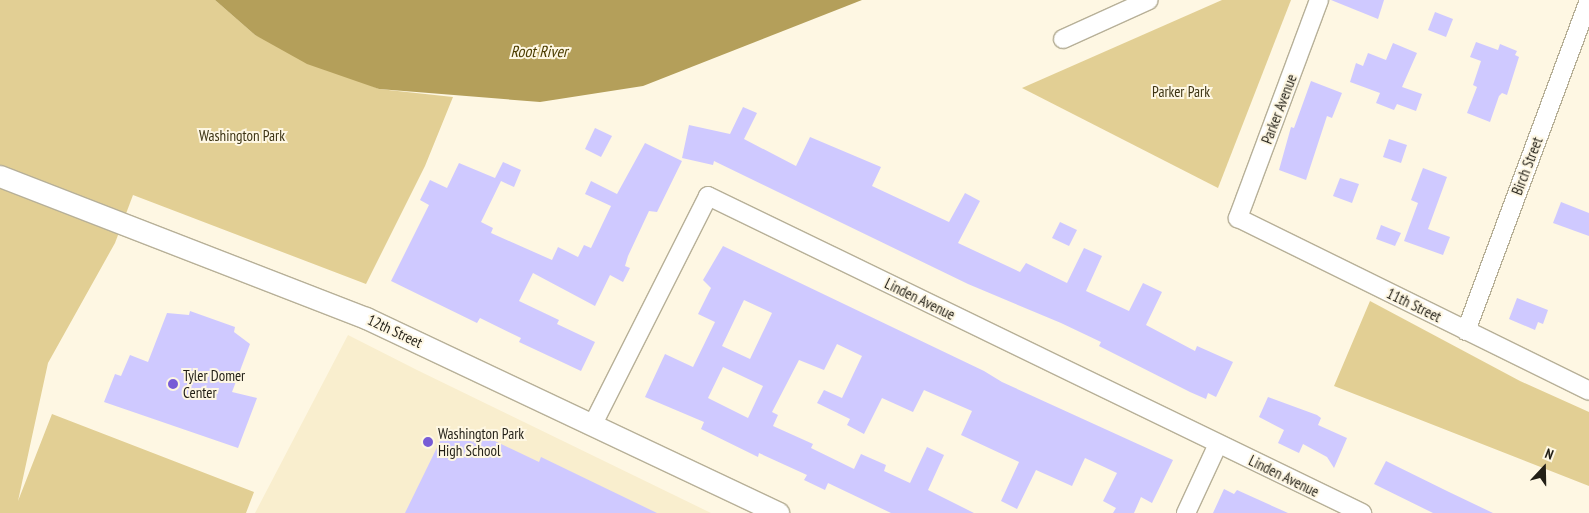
<!DOCTYPE html>
<html>
<head>
<meta charset="utf-8">
<style>
  body { margin:0 }
  #map { position:relative; width:1589px; height:513px; overflow:hidden; background:#fef7e3; font-family:"PT Sans Narrow",sans-serif }
  div>[style] { position:absolute }
  .built>* { inset:0; background:#f9eece }
  .green>* { inset:0; background:#e2cf94 }
  .water>* { inset:0; background:#b49f5a }
  .building>* { inset:0; background:#cfc9ff }
  .roads { filter:drop-shadow(1px 0 #b7b098) drop-shadow(-1px 0 #b7b098) drop-shadow(0 1px #b7b098) drop-shadow(0 -1px #b7b098) }
  .minor>* { height:18px; margin:-9px; padding:0 9px; transform-origin:9px; border-radius:9px; background:#fff }
  .tertiary>* { height:21px; margin:-10.5px; padding:0 10.5px; transform-origin:10.5px; border-radius:10.5px; background:#fff }
  .dots>* { width:14px; height:14px; translate:-50% -50%; box-sizing:border-box; border:2px solid #fef7e3; border-radius:50% }
  span { translate:-50% -50%; white-space:nowrap; text-align:center; line-height:1.15; -webkit-text-stroke:4px #fef7e3; paint-order:stroke }
  .park-label { font-size:15px; color:#3d3414 }
  .street-label { font-size:15px; color:#221f16 }
  .poi-label { font-size:15px; color:#221f16 }
  .left { translate:0 -50%; text-align:left }
  .water-label { font-size:16px; color:#4c3d01; font-style:italic }
  .north { position:absolute; left:1519px; top:443px; width:50px; height:50px; -webkit-text-stroke:4px #fef7e3; paint-order:stroke; rotate:21deg; font-size:14px; font-weight:700; line-height:20px; text-align:center; color:#221f16 }
  .north::after { content:''; display:block; margin:auto; width:18px; height:22px; background:#221f16; clip-path:polygon(50% 0,100% 100%,50% 72%,0 100%) }
</style>
</head>
<body>
<div id="map">
  <div class="built">
    <div style="clip-path:polygon(348px 335px,417px 370px,711px 513px,255px 513px)"></div>
  </div>
  <div class="green">
    <div style="clip-path:polygon(0 0,215px 0,255px 35px,379px 89px,453px 97px,425px 166px,366px 284px,133px 195px,115px 243px,48px 363px,18px 501px,52px 414px,254px 492px,246px 513px,0 513px)"></div>
    <div style="clip-path:polygon(1222px 0,1291px 0,1218px 188px,1022px 88px)"></div>
    <div style="clip-path:polygon(1370px 301px,1520px 381px,1589px 412px,1589px 486px,1334px 386px)"></div>
  </div>
  <div class="water">
    <div style="clip-path:polygon(215px 0,862px 0,643px 86px,540px 102px,379px 89px,307px 64px,255px 35px)"></div>
  </div>
  <div class="building">
    <div style="clip-path:polygon(1331px 0,1384px 0,1378px 19px)"></div>
    <div style="clip-path:polygon(1435px 12px,1453px 19px,1446px 37px,1428px 30px)"></div>
    <div style="clip-path:polygon(1476px 42px,1498px 50px,1500px 44px,1517px 51px,1515px 55px,1519px 57px,1507px 95px,1502px 93px,1499px 96px,1490px 122px,1467px 113px,1477px 87px,1473px 85px,1481px 61px,1470px 57px)"></div>
    <div style="clip-path:polygon(1393px 43px,1417px 53px,1402px 87px,1422px 94px,1416px 111px,1397px 104px,1394px 110px,1376px 103px,1380px 93px,1350px 82px,1356px 63px,1363px 66px,1368px 53px,1386px 60px)"></div>
    <div style="clip-path:polygon(1311px 81px,1342px 93px,1332px 118px,1327px 116px,1306px 180px,1279px 170px,1291px 127px,1294px 128px)"></div>
    <div style="clip-path:polygon(743px 107px,757px 113px,744px 139px,796px 166px,810px 137px,881px 167px,872px 186px,949px 222px,965px 193px,980px 201px,958px 243px,1020px 272px,1026px 263px,1067px 283px,1084px 248px,1102px 256px,1086px 291px,1129px 311px,1143px 283px,1162px 292px,1146px 325px,1195px 351px,1197px 346px,1233px 362px,1216px 397px,1208px 393px,1206px 399px,1190px 392px,1099px 346px,1101px 342px,1061px 323px,968px 284px,714px 161px,713px 165px,682px 158px,689px 125px,730px 134px)"></div>
    <div style="clip-path:polygon(595px 128px,612px 136px,601px 157px,585px 149px)"></div>
    <div style="clip-path:polygon(1389px 139px,1407px 145px,1401px 163px,1383px 157px)"></div>
    <div style="clip-path:polygon(645px 143px,682px 161px,657px 212px,649px 211px,628px 256px,625px 266px,630px 268px,623px 282px,610px 275px,595px 306px,533px 273px,519px 301px,559px 320px,557px 324px,595px 342px,581px 371px,519px 342px,521px 338px,480px 318px,477px 323px,391px 281px,429px 205px,420px 200px,430px 180px,447px 188px,459px 163px,495px 178px,503px 162px,521px 170px,514px 187px,501px 181px,481px 222px,493px 228px,491px 233px,552px 260px,558px 247px,578px 257px,584px 245px,591px 248px,611px 206px,585px 194px,591px 181px,617px 194px)"></div>
    <div style="clip-path:polygon(1423px 168px,1447px 177px,1428px 229px,1450px 237px,1443px 255px,1404px 241px,1418px 203px,1411px 200px)"></div>
    <div style="clip-path:polygon(1340px 178px,1359px 184px,1352px 203px,1333px 196px)"></div>
    <div style="clip-path:polygon(1561px 202px,1589px 213px,1589px 236px,1553px 223px)"></div>
    <div style="clip-path:polygon(1060px 222px,1077px 230px,1069px 246px,1052px 238px)"></div>
    <div style="clip-path:polygon(1381px 225px,1401px 233px,1395px 246px,1376px 239px)"></div>
    <div style="clip-path:polygon(evenodd,723px 246px,984px 371px,1002px 382px,1173px 460px,1152px 503px,1141px 497px,1134px 513px,1113px 513px,1116px 508px,1103px 501px,1117px 473px,1085px 458px,1072px 486px,1036px 470px,1017px 509px,1001px 501px,1019px 462px,961px 435px,972px 411px,924px 390px,913px 412px,882px 398px,864px 434px,847px 425px,850px 419px,817px 403px,824px 390px,842px 398px,862px 356px,837px 344px,824px 370px,799px 360px,772px 412px,778px 415px,773px 426px,813px 444px,811px 448px,854px 469px,861px 454px,886px 465px,884px 471px,910px 483px,927px 447px,944px 455px,928px 490px,974px 513px,891px 513px,828px 483px,825px 490px,804px 480px,807px 475px,759px 453px,758px 457px,701px 429px,704px 422px,645px 397px,665px 354px,693px 367px,715px 322px,698px 314px,711px 288px,703px 280px,723px 246px,744px 300px,772px 313px,750px 359px,722px 346px,744px 300px,723px 246px,723px 367px,763px 386px,748px 418px,708px 398px,723px 367px)"></div>
    <div style="clip-path:polygon(1517px 298px,1548px 310px,1543px 324px,1538px 322px,1535px 330px,1509px 319px)"></div>
    <div style="clip-path:polygon(190px 311px,235px 327px,234px 332px,250px 344px,232px 392px,257px 398px,238px 448px,104px 402px,115px 374px,121px 376px,130px 355px,148px 362px,167px 313px,189px 315px)"></div>
    <div style="clip-path:polygon(1268px 397px,1317px 415px,1321px 418px,1318px 425px,1347px 438px,1334px 468px,1327px 457px,1303px 444px,1299px 453px,1278px 443px,1284px 430px,1259px 417px)"></div>
    <div style="clip-path:polygon(446px 429px,473px 442px,478px 433px,539px 462px,541px 457px,657px 513px,405px 513px)"></div>
    <div style="clip-path:polygon(1386px 461px,1449px 492px,1493px 513px,1433px 513px,1374px 484px)"></div>
    <div style="clip-path:polygon(1224px 489px,1234px 494px,1237px 490px,1288px 513px,1213px 513px)"></div>
  </div>
  <div class="roads">
    <div class="minor">
      <div style="left:1319px;top:0;width:233px;rotate:110.4deg"></div>
      <div style="left:1238px;top:218px;width:391px;rotate:26.2deg"></div>
      <div style="left:1063px;top:39px;width:94px;rotate:-24.4deg"></div>
      <div style="left:1466px;top:331px;width:352px;rotate:-69.6deg"></div>
      <div style="left:593px;top:424px;width:255px;rotate:-63.2deg"></div>
      <div style="left:708px;top:196px;width:727px;rotate:25.86deg"></div>
      <div style="left:1186px;top:513px;width:76px;rotate:-65.1deg"></div>
    </div>
    <div class="tertiary">
      <div style="left:0;top:176px;width:393px;rotate:21.2deg"></div>
      <div style="left:366px;top:318px;width:456px;rotate:25.3deg"></div>
    </div>
  </div>
  <div class="dots">
    <div style="left:173px;top:384px;background:#785cd6"></div>
    <div style="left:428px;top:442px;background:#785cd6"></div>
  </div>
  <div class="park-label">
    <span style="left:1181px;top:92px">Parker Park</span>
    <span style="left:242px;top:136px">Washington Park</span>
  </div>
  <div class="street-label">
    <span style="left:1279px;top:109px;rotate:-69deg">Parker Avenue</span>
    <span style="left:1527px;top:166px;rotate:-69deg">Birch Street</span>
    <span style="left:920px;top:299px;rotate:26deg">Linden Avenue</span>
    <span style="left:1414px;top:305px;rotate:26deg">11th Street</span>
    <span style="left:395px;top:331px;rotate:25deg">12th Street</span>
    <span style="left:1284px;top:476px;rotate:26deg">Linden Avenue</span>
  </div>
  <div class="poi-label">
    <span class="left" style="left:183px;top:384px">Tyler Domer<br>Center</span>
    <span class="left" style="left:438px;top:442px">Washington Park<br>High School</span>
  </div>
  <div class="water-label">
    <span style="left:539px;top:51px">Root River</span>
  </div>
  <div class="north">N</div>
</div>
</body>
</html>
